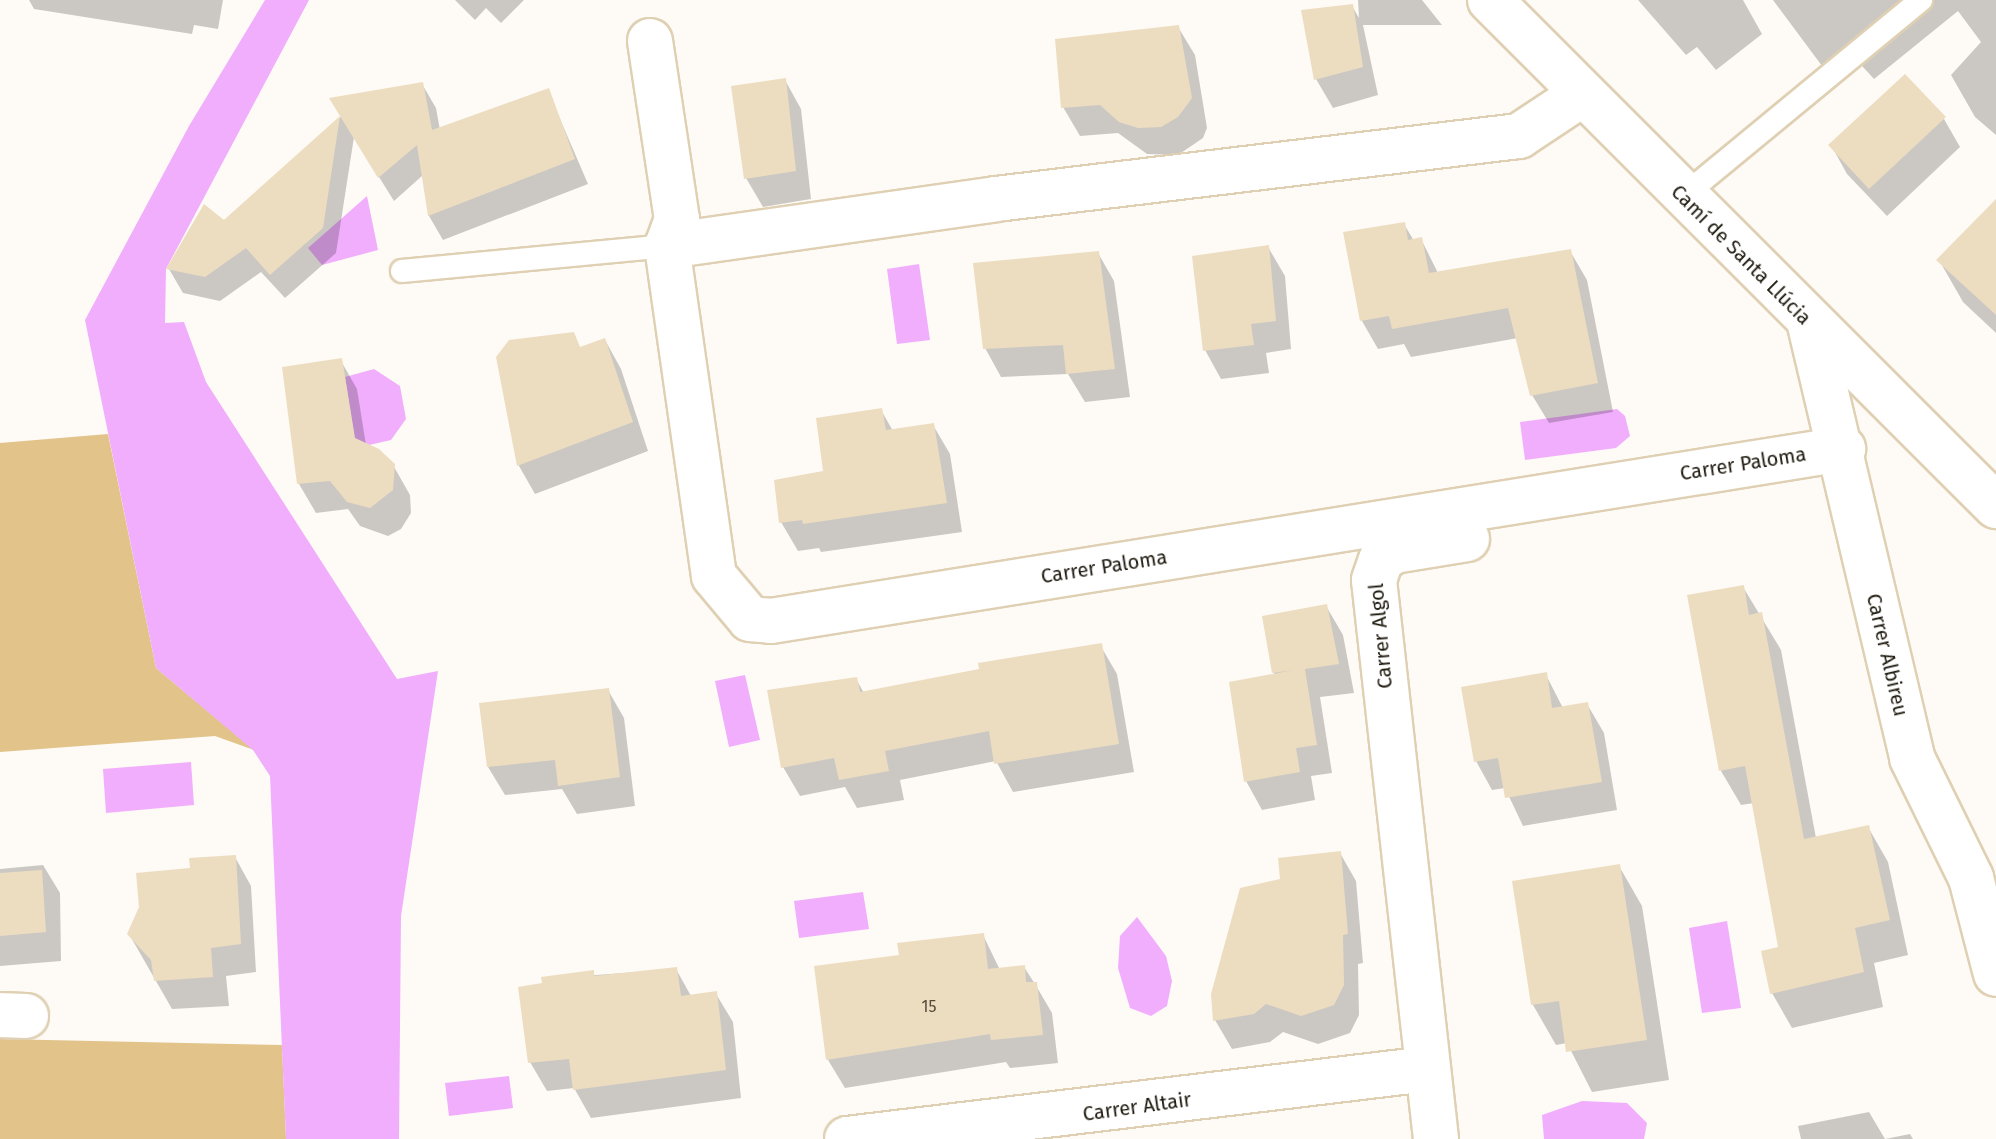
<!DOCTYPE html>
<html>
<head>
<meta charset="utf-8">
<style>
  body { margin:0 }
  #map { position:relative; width:1996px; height:1139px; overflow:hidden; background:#fefaf5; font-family:"Fira Sans",sans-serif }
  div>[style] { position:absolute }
  .green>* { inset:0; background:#e2c389 }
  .water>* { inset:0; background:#f1aefc }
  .shadow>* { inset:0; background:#0003 }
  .building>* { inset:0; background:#edddc0 }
  .roads { filter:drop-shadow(2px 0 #dfd0b3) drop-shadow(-2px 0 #dfd0b3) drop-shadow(0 2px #dfd0b3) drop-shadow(0 -2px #dfd0b3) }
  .lane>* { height:22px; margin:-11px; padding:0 11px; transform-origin:11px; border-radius:11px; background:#fff }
  .street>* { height:44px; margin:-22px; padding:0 22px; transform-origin:22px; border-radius:22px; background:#fff }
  span { translate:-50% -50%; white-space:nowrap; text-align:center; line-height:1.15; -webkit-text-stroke:8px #fff; paint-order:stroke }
  .number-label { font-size:16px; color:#51493a }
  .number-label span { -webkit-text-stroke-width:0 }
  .street-label { font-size:20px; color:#1d180d }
</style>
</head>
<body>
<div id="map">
  <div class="green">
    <div style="clip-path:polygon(108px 434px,156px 668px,254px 750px,215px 736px,0 752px,0 443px)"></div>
    <div style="clip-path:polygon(0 1039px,282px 1045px,286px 1139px,0 1139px)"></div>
  </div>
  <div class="water">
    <div style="clip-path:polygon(265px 0,309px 0,166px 269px,165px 323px,184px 322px,206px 382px,397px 679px,438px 671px,401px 916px,399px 1139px,286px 1139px,270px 776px,253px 750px,156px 668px,85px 320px,189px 126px)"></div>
    <div style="clip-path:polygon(367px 196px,378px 250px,322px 265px,308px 248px)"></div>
    <div style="clip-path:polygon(919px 264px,930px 340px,897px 344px,887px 269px)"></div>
    <div style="clip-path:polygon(374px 369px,400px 386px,406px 419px,391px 440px,356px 448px,345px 377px)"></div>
    <div style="clip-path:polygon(1617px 409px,1625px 416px,1630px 436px,1616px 448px,1525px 460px,1520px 422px)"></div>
    <div style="clip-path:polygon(745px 675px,760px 740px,729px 747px,715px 681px)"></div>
    <div style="clip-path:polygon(191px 762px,194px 805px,106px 813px,103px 769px)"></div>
    <div style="clip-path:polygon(863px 892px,869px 929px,799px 938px,794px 901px)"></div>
    <div style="clip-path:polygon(1137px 917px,1166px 956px,1172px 981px,1167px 1006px,1151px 1016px,1130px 1008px,1118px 968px,1120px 936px)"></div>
    <div style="clip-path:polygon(1727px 921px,1741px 1008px,1702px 1013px,1689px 928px)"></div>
    <div style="clip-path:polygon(509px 1076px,513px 1108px,449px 1116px,445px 1083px)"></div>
    <div style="clip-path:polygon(1582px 1101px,1627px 1103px,1647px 1123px,1644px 1139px,1544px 1139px,1542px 1115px)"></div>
  </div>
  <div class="shadow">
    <div style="clip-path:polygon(29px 0,223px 0,218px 29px,194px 25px,192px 34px,34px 9px)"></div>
    <div style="clip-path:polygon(455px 0,524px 0,501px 23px,486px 8px,475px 20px)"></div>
    <div style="clip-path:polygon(1358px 0,1422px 0,1442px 25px,1363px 25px,1378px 95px,1333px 108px,1316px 79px,1352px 6px,1359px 18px)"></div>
    <div style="clip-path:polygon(1638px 0,1743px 0,1762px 34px,1716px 70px,1697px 47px,1686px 55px)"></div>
    <div style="clip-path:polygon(1773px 0,1996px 0,1996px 135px,1975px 117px,1951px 75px,1981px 42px,1958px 11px,1874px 79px,1852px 55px,1828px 74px)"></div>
    <div style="clip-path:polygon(1178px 27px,1195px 55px,1207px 128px,1203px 138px,1178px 155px,1147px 154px,1118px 133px,1080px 136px,1063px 107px)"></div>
    <div style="clip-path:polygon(785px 80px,801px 109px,811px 199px,763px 207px,746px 178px)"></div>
    <div style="clip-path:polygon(422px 84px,436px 108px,440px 130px,548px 91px,588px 184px,443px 240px,429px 216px,423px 175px,394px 201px,354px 137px,336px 253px,285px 298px,261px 272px,220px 301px,183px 293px,169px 269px,342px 116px)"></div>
    <div style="clip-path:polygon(1944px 119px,1960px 147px,1887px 216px,1847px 174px,1831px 145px)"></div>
    <div style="clip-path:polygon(1996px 202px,1996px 333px,1963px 302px,1939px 260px)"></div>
    <div style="clip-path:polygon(1404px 224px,1414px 241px,1421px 239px,1438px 273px,1570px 251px,1587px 280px,1613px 412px,1549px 423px,1532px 395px,1518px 338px,1411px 357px,1404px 344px,1378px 349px,1362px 321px)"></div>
    <div style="clip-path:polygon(1268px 247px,1285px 276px,1291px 349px,1266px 353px,1269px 373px,1221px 379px,1205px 350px)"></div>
    <div style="clip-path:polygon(1098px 253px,1114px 281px,1130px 397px,1085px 402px,1068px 374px,1001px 377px,985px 348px)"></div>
    <div style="clip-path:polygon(605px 340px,621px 369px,648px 451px,535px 494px,519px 466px,498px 358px,581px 349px)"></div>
    <div style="clip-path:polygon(341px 361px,357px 389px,366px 445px,393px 465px,410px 495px,411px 513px,401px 529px,388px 536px,360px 526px,348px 509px,316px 513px,299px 484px,285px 369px)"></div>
    <div style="clip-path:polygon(881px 410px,893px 431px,933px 425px,950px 454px,962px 532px,821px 552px,819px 548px,798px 551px,781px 522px)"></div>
    <div style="clip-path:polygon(1743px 587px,1781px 650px,1816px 838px,1868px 827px,1888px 862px,1908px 955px,1874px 963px,1883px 1007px,1792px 1028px,1772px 993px,1780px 949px,1754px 803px,1741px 805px,1721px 771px)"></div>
    <div style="clip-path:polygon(1326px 606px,1343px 635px,1354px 693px,1320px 697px,1332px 773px,1311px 776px,1315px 800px,1262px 810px,1246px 781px,1274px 673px)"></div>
    <div style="clip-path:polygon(1100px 645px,1117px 674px,1134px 772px,1013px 792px,996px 761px,900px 780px,904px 800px,857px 808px,845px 787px,800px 796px,783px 767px,856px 679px,864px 693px)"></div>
    <div style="clip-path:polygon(1546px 675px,1563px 708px,1587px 704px,1604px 733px,1617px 810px,1523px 826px,1505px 788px,1492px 790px,1476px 761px)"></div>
    <div style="clip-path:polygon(608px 690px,624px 718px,635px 806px,577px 814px,562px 789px,505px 795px,488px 767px)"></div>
    <div style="clip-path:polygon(1340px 853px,1356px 881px,1363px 963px,1358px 964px,1359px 1015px,1350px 1033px,1318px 1044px,1283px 1032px,1270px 1042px,1232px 1049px,1215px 1020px,1282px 881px)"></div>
    <div style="clip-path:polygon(235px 857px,251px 886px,256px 972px,226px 976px,229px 1006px,172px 1009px,129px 934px,193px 870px)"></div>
    <div style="clip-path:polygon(43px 865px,60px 893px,61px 961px,0 966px,0 869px)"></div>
    <div style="clip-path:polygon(1619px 866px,1642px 906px,1669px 1080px,1592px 1092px,1567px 1043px,1556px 1045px,1533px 1005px,1514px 882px)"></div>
    <div style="clip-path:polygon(983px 935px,1000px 970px,1024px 967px,1035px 984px,1052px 1013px,1058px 1063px,1010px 1068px,1006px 1062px,845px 1088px,828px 1060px,901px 957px)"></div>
    <div style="clip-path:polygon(676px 969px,691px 996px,716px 994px,733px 1022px,741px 1098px,591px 1118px,574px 1088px,547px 1091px,530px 1062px,543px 979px)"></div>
    <div style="clip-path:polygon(1869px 1112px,1885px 1139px,1801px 1139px,1798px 1126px)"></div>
    <div style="clip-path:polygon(1910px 1134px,1913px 1139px,1885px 1139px)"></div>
  </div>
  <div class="building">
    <div style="clip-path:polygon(1353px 4px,1363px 67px,1314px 80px,1301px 10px)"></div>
    <div style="clip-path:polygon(1179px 25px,1192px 98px,1178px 117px,1161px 127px,1138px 128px,1119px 122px,1100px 105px,1061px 108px,1055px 39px)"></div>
    <div style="clip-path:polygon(1905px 74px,1946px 117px,1869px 189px,1828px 145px)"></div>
    <div style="clip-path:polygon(786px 78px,796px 171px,744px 179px,731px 86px)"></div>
    <div style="clip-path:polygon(423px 82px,432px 130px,549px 88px,575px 159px,428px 216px,417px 145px,378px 178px,340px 116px,323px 228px,270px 275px,246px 248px,205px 277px,166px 269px,204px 204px,224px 220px,340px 116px,329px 98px)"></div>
    <div style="clip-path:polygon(1996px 199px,1996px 315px,1936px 260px)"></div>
    <div style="clip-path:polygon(1405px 222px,1408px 240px,1422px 237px,1429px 273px,1571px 249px,1598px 383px,1530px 396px,1508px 308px,1392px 329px,1389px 316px,1360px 321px,1343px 232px)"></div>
    <div style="clip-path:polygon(1269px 245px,1276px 321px,1251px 324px,1254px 345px,1203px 351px,1192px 256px)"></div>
    <div style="clip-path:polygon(1099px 251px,1115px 369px,1066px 374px,1063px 345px,983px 349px,973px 263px)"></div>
    <div style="clip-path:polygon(574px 332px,580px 347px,605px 338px,633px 422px,517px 466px,496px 357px,509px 340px)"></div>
    <div style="clip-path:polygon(342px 358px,355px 438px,379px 449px,395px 464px,393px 490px,370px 508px,347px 502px,330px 481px,297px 484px,282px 367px)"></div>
    <div style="clip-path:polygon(882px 408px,886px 430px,934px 423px,947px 503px,803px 524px,802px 520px,779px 523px,774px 480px,823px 471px,816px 418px)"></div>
    <div style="clip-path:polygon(1744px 585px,1749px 615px,1762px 612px,1804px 839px,1869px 825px,1890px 920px,1855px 928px,1864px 972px,1770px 994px,1761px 951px,1778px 947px,1745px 766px,1719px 771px,1687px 595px)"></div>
    <div style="clip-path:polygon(1327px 604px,1339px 664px,1305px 669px,1317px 745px,1296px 748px,1300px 772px,1244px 782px,1229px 682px,1294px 670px,1272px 673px,1262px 616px)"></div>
    <div style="clip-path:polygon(1102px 643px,1119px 744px,994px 764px,989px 731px,885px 751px,889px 771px,839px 780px,834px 758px,781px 768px,767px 690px,857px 677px,860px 692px,979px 669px,978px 663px)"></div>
    <div style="clip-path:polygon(1547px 672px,1552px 708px,1588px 702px,1602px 782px,1505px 798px,1498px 758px,1474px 762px,1461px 687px)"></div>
    <div style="clip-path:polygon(609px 688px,620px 777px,558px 786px,555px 760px,487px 767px,479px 703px)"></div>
    <div style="clip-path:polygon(1341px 851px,1348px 934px,1343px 935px,1344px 985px,1334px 1005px,1301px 1016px,1266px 1004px,1254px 1014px,1213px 1021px,1211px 994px,1240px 888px,1280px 879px,1278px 858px)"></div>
    <div style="clip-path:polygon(236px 855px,241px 944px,211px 948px,213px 977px,154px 981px,151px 960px,127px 934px,139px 907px,136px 873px,190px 868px,189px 858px)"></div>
    <div style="clip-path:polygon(1620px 864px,1647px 1040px,1566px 1052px,1559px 1001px,1531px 1005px,1512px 881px)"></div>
    <div style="clip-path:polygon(42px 870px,46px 932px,0 936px,0 873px)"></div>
    <div style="clip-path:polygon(984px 933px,988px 969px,1025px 965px,1026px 982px,1037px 982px,1043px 1035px,991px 1040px,990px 1034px,826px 1060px,814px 966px,899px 955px,897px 943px)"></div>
    <div style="clip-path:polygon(677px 967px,681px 996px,717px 991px,726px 1070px,573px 1090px,569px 1059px,528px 1063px,518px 987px,542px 983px,541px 977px,594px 970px,594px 976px)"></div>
  </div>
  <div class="roads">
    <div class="lane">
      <div style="left:1682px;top:197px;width:310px;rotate:-39.5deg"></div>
      <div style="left:402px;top:271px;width:266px;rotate:-5.4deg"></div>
    </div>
    <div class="street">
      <div style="left:1490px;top:0;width:716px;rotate:45deg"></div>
      <div style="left:650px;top:41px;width:180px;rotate:81.4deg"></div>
      <div style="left:677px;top:219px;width:29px;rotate:110deg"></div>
      <div style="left:667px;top:246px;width:332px;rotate:-8.1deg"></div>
      <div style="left:996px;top:199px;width:527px;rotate:-6.87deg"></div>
      <div style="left:1519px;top:136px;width:74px;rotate:-33.5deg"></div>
      <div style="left:667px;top:246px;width:333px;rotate:81.9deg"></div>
      <div style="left:714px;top:576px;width:56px;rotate:50.1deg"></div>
      <div style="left:750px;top:619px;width:21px;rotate:5deg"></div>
      <div style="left:771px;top:621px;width:1086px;rotate:-9.12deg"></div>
      <div style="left:1810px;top:325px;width:445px;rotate:76.7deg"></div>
      <div style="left:1912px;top:758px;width:134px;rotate:63.8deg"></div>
      <div style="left:1971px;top:878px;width:99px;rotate:75.4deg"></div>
      <div style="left:0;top:1015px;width:26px;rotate:2deg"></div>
      <div style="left:847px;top:1139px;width:584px;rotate:-6.88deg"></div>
      <div style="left:1436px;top:1139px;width:562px;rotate:-96.33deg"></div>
      <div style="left:1374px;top:580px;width:21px;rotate:-71deg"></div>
      <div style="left:1381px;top:560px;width:16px;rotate:-35deg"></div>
      <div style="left:1394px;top:551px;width:74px;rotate:-9.3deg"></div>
    </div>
  </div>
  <div class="number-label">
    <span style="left:929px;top:1007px">15</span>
  </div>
  <div class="street-label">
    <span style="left:1741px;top:255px;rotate:45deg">Camí de Santa Llúcia</span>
    <span style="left:1743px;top:464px;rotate:-9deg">Carrer Paloma</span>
    <span style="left:1104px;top:567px;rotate:-9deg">Carrer Paloma</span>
    <span style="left:1381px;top:636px;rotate:-95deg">Carrer Algol</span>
    <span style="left:1887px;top:655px;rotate:77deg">Carrer Albireu</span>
    <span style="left:1137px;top:1107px;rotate:-8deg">Carrer Altair</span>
  </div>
</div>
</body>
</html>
